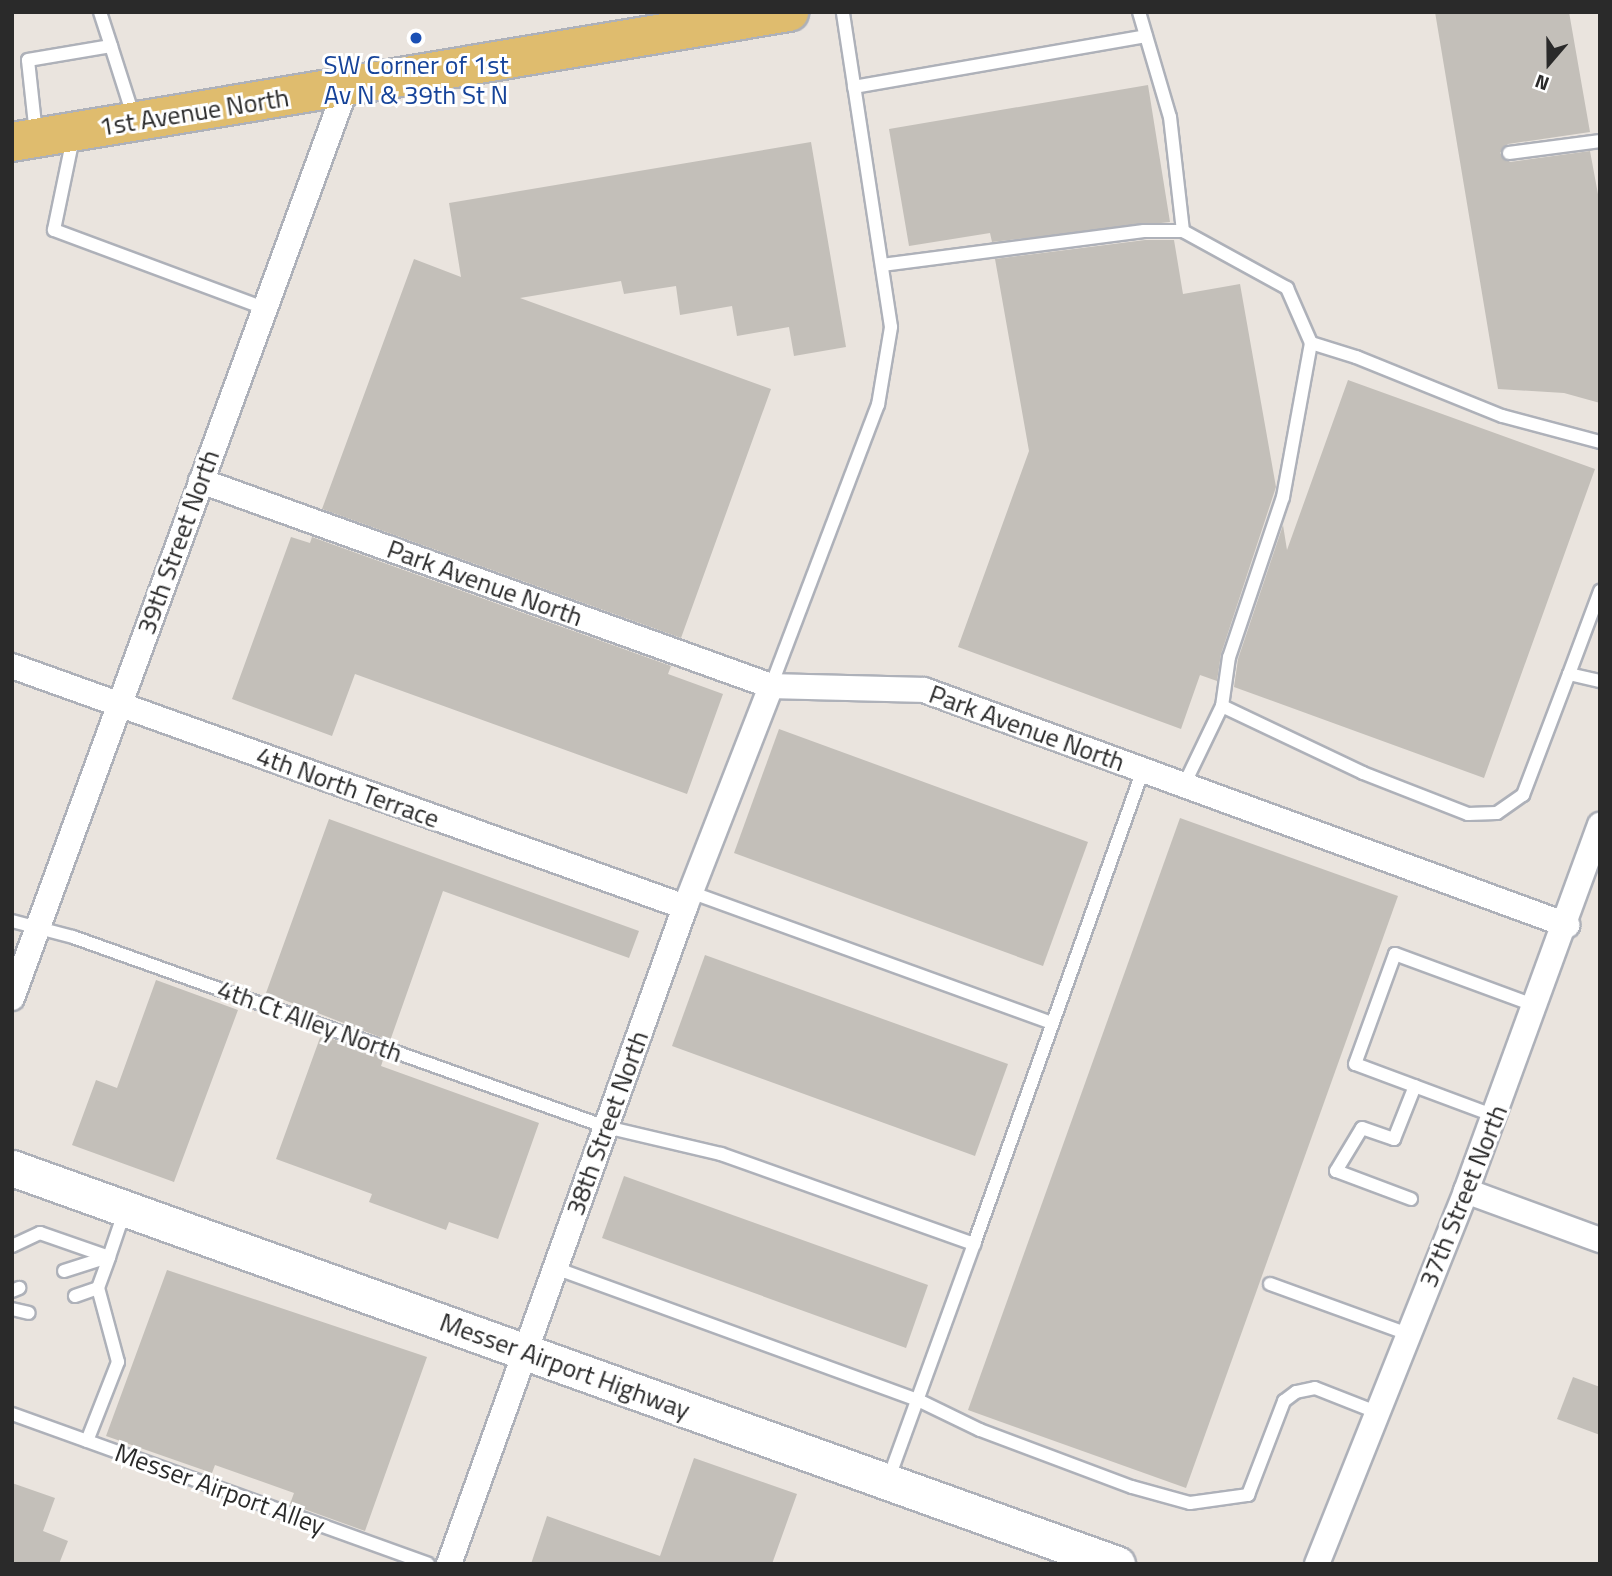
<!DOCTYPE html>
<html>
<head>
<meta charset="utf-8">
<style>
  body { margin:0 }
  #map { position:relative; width:1612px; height:1576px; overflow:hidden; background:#eae4de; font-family:"Titillium Web",sans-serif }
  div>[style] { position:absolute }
  .building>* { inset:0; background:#c3bfb9 }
  .roads { filter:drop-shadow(2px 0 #aeb1b9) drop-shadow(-2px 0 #aeb1b9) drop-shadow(0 2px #aeb1b9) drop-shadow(0 -2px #aeb1b9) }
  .service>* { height:12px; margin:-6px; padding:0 6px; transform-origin:6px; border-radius:6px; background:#fff }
  .minor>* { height:24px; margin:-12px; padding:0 12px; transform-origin:12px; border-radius:12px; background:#fff }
  .secondary>* { height:35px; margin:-17.5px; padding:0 17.5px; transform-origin:17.5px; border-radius:17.5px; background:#fff }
  .primary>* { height:38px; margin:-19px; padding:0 19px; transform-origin:19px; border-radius:19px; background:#dfbc6e }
  .dots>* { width:19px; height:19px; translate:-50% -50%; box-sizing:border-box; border:4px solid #fff; border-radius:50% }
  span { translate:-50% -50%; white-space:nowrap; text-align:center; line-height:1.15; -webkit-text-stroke:6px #fff; paint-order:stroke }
  .transit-label { font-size:26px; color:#164399 }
  .street-label { font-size:26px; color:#2a2a2a }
  .frame { position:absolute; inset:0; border:14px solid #2a2a2a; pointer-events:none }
  .north { position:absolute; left:1514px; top:28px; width:70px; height:70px; -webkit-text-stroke:5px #fff; paint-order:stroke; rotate:200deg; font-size:19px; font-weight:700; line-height:28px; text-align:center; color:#2a2a2a }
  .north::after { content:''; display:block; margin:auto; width:24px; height:32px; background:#2a2a2a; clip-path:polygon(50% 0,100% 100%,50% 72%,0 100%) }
</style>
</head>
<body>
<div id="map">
  <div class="building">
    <div style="clip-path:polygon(1435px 12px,1569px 12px,1590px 132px,1508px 144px,1500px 153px,1510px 162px,1590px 151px,1600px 205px,1600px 403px,1564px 393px,1498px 389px)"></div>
    <div style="clip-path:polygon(1148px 85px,1170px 222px,992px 242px,990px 233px,909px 246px,889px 129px)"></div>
    <div style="clip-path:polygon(811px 142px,846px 347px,794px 356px,789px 327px,737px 336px,732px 306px,680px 315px,676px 286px,624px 294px,621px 281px,520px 298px,771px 389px,681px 638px,322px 509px,414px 259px,461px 277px,449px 203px)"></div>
    <div style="clip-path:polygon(1145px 240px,1174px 240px,1183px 294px,1240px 284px,1276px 487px,1221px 654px,1217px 681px,1200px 675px,1181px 729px,958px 647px,1029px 451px,995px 259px)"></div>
    <div style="clip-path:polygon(1348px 380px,1595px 469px,1484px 778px,1234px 687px,1238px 659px,1283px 525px,1287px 550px)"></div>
    <div style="clip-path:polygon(291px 537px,310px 543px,312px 537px,671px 666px,668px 674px,723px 694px,687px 794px,355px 674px,332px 736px,232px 699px)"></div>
    <div style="clip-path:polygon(779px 729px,1088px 842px,1043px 966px,734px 853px)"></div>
    <div style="clip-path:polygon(1180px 818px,1398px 896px,1186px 1488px,968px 1410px)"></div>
    <div style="clip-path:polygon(329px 819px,639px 931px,629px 958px,443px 891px,390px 1041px,266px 993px)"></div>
    <div style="clip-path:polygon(705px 955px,1008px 1064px,975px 1156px,672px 1046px)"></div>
    <div style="clip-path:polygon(156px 980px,238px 1010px,174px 1182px,72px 1145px,96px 1080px,117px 1088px)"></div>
    <div style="clip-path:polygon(321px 1035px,384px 1057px,381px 1066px,539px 1123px,498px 1239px,449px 1222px,446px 1230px,369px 1202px,372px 1194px,276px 1159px)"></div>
    <div style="clip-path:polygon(624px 1176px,928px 1285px,906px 1348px,602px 1238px)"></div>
    <div style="clip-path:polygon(167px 1270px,427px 1357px,365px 1531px,290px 1504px,294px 1493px,215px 1465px,212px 1473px,106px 1436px)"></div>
    <div style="clip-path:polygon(1573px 1377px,1600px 1387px,1600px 1435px,1557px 1419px)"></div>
    <div style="clip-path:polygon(694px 1458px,797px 1494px,772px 1564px,531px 1564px,547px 1516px,660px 1556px)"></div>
    <div style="clip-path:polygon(12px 1483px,55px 1498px,43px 1531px,68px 1541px,59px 1564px,12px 1564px)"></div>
  </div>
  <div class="roads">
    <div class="service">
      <div style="left:100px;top:12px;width:36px;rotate:72deg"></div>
      <div style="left:1139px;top:12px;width:109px;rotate:73.6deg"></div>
      <div style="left:1170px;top:117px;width:115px;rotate:83.5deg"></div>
      <div style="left:854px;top:87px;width:296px;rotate:-9.9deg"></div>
      <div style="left:36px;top:134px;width:74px;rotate:-96.2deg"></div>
      <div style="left:28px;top:60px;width:84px;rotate:-9.6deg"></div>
      <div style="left:111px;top:46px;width:76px;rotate:72.3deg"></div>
      <div style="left:73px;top:138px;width:94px;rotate:101.7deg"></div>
      <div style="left:54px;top:230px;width:224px;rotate:20.4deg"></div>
      <div style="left:1509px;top:153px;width:92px;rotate:-7.5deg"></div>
      <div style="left:882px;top:265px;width:264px;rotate:-7.4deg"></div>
      <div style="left:1144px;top:231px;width:39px"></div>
      <div style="left:1183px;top:231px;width:119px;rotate:28.7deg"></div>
      <div style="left:1287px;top:288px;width:60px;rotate:66.4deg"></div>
      <div style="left:1600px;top:442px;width:101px;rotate:-165.1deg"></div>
      <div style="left:1502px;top:416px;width:157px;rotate:-158deg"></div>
      <div style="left:1356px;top:357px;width:47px;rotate:-162.7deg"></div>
      <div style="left:1311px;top:343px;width:157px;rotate:100.3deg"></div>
      <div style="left:1283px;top:497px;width:169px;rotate:108.6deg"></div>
      <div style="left:1229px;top:657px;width:49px;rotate:98.1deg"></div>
      <div style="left:1222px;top:706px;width:156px;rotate:25.4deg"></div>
      <div style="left:1363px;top:773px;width:113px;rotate:21.3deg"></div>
      <div style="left:1468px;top:814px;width:29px;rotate:-2deg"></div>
      <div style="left:1497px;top:813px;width:32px;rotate:-35deg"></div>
      <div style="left:1523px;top:795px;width:129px;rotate:-69.2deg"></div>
      <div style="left:1569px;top:674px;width:32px;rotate:13deg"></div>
      <div style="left:1569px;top:674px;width:89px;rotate:-69.5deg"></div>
      <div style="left:771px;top:686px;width:301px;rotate:-69.2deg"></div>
      <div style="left:878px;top:405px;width:79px;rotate:-80.5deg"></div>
      <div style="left:891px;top:327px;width:319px;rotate:-98.7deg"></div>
      <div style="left:1184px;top:785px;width:88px;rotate:-64.3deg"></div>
      <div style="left:690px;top:892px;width:385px;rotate:19.9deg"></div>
      <div style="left:12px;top:921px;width:63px;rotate:14.7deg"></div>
      <div style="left:73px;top:937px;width:566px;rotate:19.62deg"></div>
      <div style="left:606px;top:1127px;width:118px;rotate:13.2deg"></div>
      <div style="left:721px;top:1154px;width:269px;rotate:19.6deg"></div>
      <div style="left:974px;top:1244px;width:251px;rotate:110deg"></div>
      <div style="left:1495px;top:1116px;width:149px;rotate:-159.6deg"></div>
      <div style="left:1355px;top:1064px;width:117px;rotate:-70deg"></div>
      <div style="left:1395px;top:954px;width:150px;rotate:20.2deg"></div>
      <div style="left:1411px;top:1199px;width:80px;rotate:-159.5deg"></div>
      <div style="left:1336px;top:1171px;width:50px;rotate:-58.8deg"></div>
      <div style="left:1362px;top:1128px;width:34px;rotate:19deg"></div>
      <div style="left:1394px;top:1139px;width:57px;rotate:-68.4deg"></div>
      <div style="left:974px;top:1244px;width:503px;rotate:-70.38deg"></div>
      <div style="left:12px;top:1246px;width:31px;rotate:-25deg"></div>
      <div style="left:40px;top:1233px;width:73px;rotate:19.2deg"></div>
      <div style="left:109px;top:1257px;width:50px;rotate:-71.2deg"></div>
      <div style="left:555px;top:1268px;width:386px;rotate:20deg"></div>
      <div style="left:918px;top:1400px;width:69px;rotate:25.8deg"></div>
      <div style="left:980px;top:1430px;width:162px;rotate:20.6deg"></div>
      <div style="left:1132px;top:1487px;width:60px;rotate:15.4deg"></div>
      <div style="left:1190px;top:1503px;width:59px;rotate:-7.9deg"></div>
      <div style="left:1248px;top:1495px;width:101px;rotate:-69deg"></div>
      <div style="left:1284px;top:1401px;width:15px;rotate:-37deg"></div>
      <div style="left:1296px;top:1392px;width:19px;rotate:-12deg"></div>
      <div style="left:1315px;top:1388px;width:66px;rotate:21.5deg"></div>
      <div style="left:64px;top:1271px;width:46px;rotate:-17.7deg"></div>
      <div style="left:1270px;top:1284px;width:147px;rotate:19.9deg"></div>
      <div style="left:12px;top:1291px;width:8px;rotate:-23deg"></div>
      <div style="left:75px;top:1296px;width:24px;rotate:-19deg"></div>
      <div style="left:98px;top:1288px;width:33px;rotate:-70deg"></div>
      <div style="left:12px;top:1309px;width:17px;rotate:13deg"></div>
      <div style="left:12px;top:1414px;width:442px;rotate:19.8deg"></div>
      <div style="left:87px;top:1441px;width:85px;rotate:-68.6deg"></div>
      <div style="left:118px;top:1362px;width:77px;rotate:-105.1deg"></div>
    </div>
    <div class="minor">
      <div style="left:201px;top:481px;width:606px;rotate:19.78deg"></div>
      <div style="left:771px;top:686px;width:153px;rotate:1.5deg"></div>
      <div style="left:924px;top:690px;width:685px;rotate:20.08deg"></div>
      <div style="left:12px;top:666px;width:715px;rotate:19.7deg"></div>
      <div style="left:12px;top:998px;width:969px;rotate:-69.85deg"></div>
      <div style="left:1466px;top:1191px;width:143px;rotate:20.1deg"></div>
      <div style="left:449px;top:1564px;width:698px;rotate:-70.24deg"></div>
      <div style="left:685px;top:907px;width:237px;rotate:-68.7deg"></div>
      <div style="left:1317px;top:1564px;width:402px;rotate:-68.2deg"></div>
      <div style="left:1466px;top:1191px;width:390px;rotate:-69.9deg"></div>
    </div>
    <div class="secondary">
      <div style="left:12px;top:1168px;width:1174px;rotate:19.72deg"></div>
    </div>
    <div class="primary">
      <div style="left:12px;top:142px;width:788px;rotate:-9.5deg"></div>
    </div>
  </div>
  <div class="dots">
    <div style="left:416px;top:38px;background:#1a4fb4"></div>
  </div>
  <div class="transit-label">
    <span style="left:416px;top:80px">SW Corner of 1st<br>Av N &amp; 39th St N</span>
  </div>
  <div class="street-label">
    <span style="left:194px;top:112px;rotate:-9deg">1st Avenue North</span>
    <span style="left:178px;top:542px;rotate:-70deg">39th Street North</span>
    <span style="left:485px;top:583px;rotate:20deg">Park Avenue North</span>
    <span style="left:1027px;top:728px;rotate:20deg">Park Avenue North</span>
    <span style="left:348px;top:787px;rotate:20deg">4th North Terrace</span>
    <span style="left:310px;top:1021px;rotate:20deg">4th Ct Alley North</span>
    <span style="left:607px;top:1123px;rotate:-70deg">38th Street North</span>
    <span style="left:1463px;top:1196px;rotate:-68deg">37th Street North</span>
    <span style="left:565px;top:1366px;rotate:20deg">Messer Airport Highway</span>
    <span style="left:220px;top:1489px;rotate:20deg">Messer Airport Alley</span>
  </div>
  <div class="frame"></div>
  <div class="north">N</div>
</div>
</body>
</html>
